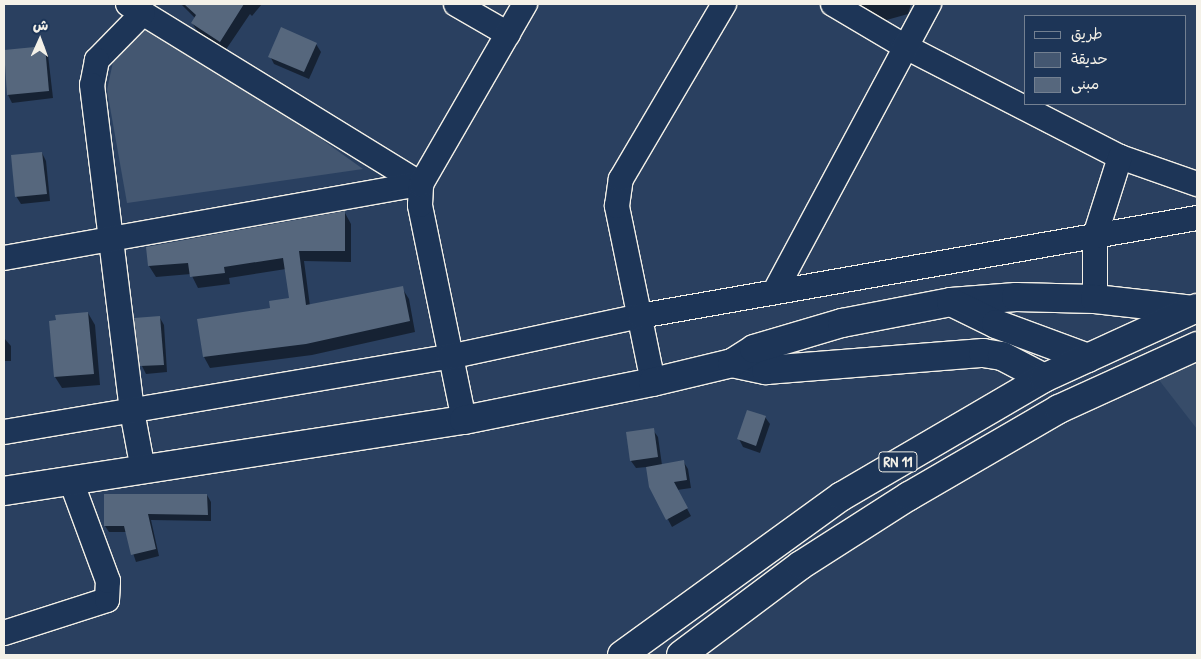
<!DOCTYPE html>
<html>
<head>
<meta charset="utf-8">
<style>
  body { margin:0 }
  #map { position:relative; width:1201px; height:659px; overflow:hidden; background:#2a4060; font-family:"Patrick Hand","Playpen Sans Arabic",sans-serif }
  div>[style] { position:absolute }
  .built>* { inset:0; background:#374c69 }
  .green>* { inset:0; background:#445771 }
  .shadow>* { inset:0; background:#0007 }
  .building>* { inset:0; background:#56677d }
  .roads { filter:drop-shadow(1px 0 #f4f1e8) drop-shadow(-1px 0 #f4f1e8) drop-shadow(0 1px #f4f1e8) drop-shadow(0 -1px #f4f1e8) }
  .street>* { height:24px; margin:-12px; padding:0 12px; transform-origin:12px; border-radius:12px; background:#1d3557 }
  .secondary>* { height:28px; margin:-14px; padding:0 14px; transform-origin:14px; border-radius:14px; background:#1d3557 }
  .highway>* { height:28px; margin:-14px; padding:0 14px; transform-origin:14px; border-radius:14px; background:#1d3557 }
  span { translate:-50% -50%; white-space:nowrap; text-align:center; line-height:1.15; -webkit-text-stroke:4px #1d3557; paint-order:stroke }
  .shield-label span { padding:1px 4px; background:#1d3557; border:1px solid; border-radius:4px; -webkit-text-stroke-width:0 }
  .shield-label { font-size:15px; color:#f4f1e8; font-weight:700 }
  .frame { position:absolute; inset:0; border:5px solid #f4f1e8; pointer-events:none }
  .legend { position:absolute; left:1024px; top:15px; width:162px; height:90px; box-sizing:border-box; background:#1d3557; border:1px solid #738091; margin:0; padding:6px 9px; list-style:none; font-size:15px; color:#f4f1e8 }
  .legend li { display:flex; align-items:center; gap:10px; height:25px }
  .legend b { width:25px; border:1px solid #738091 }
  .north { position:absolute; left:15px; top:15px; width:50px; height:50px; -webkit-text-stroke:4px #1d3557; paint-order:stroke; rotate:2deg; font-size:14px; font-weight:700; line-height:20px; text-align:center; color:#f4f1e8 }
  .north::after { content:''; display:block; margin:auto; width:18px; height:22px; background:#f4f1e8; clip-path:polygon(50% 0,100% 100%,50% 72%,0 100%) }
</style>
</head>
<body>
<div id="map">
  <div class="built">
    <div style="clip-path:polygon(1197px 353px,1197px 429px,1152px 371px)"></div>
  </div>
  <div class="green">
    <div style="clip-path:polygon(155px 20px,363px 169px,127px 203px,107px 90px,113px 62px)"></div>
  </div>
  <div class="shadow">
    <div style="clip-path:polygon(181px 4px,262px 4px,252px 16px,250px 14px,225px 51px,198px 32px,192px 23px,195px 18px)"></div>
    <div style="clip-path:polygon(852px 4px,911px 4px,908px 14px,883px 21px)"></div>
    <div style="clip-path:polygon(316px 44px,321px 52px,309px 79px,274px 64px,270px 56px)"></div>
    <div style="clip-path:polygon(44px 47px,48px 55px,53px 98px,12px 103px,8px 95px,4px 51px)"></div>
    <div style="clip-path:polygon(42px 153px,46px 161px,50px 201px,21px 204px,16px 196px)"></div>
    <div style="clip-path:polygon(345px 213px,351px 224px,351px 262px,304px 261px,310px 306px,402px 288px,409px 299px,415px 332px,312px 355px,210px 368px,204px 357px,290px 299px,286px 269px,229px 278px,230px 284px,198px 288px,191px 274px,156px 277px,149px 266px)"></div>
    <div style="clip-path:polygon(88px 313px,95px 325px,100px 385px,62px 388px,55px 377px)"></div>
    <div style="clip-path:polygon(160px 318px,164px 325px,167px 372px,146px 374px,142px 366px,136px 319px)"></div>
    <div style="clip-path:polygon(4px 338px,11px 346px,11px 361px,4px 361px)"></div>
    <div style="clip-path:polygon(765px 417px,770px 424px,760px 453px,743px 447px,739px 439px)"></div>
    <div style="clip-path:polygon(653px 430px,658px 437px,662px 465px,683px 461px,688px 469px,691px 488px,677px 490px,691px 516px,672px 527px,650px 486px,647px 467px,636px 468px,631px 461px)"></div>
    <div style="clip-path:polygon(207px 495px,211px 502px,211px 521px,151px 520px,159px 556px,136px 562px,126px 532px,109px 532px,105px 526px)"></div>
  </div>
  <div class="building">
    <div style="clip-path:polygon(184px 4px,244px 4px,220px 42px,191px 23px,196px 15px)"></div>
    <div style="clip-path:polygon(281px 27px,317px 43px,304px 72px,268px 57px)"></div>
    <div style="clip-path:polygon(45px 46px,49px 91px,7px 95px,4px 50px)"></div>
    <div style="clip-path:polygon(42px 152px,47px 194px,15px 197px,11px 155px)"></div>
    <div style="clip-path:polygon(345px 211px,345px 251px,299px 251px,306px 305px,403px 286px,410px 321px,306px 344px,203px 357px,197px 319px,270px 308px,269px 301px,289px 298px,283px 258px,224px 267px,225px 273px,190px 277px,188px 263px,148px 266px,146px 247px)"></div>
    <div style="clip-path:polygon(88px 312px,94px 374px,54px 377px,49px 321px,56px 320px,55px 315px)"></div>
    <div style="clip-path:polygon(160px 316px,164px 365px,140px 366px,134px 318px)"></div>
    <div style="clip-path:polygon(747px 410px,766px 416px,756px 446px,737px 439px)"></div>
    <div style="clip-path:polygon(654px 428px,658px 457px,630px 461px,626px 432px)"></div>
    <div style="clip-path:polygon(684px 460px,687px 480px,674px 482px,688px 508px,666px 520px,649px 487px,646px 467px)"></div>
    <div style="clip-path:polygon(104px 494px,207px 494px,208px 515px,148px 514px,156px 549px,131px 555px,124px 526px,104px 526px)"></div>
  </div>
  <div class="roads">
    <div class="street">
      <div style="left:128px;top:4px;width:344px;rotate:31.6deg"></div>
      <div style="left:456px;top:4px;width:60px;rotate:30deg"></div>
      <div style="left:833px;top:4px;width:82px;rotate:30.6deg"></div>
      <div style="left:904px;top:46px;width:243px;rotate:27.2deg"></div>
      <div style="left:1120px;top:157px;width:82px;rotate:19.3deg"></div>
      <div style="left:143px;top:13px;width:66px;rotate:134.4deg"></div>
      <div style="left:97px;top:60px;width:25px;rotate:101deg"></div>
      <div style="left:92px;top:85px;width:328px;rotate:83deg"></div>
      <div style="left:132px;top:411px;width:60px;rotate:79.4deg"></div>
      <div style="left:4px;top:258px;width:424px;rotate:-10.1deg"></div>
      <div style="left:775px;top:291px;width:326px;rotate:-61.8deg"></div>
      <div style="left:1095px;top:299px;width:63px;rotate:-90deg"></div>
      <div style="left:1095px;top:236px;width:83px;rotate:-72.4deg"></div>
      <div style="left:653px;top:382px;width:180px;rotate:-101.6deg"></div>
      <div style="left:617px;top:206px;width:27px;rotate:-82deg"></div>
      <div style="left:621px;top:179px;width:203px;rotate:-59.5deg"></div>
      <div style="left:464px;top:420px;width:219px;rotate:-101.6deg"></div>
      <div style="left:420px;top:205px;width:21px;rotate:-87deg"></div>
      <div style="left:421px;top:184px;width:208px;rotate:-60deg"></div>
      <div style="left:4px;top:432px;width:451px;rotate:-9.6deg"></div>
      <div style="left:449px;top:357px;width:195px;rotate:-12.1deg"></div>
      <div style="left:640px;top:316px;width:566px;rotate:-9.98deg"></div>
      <div style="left:4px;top:633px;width:108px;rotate:-17.8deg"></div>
      <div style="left:107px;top:600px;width:19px;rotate:-87deg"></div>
      <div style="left:108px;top:581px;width:107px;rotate:-110.3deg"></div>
    </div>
    <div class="secondary">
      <div style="left:732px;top:363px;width:35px;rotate:12deg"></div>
      <div style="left:766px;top:370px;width:218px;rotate:-4.5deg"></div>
      <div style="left:983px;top:353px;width:19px;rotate:9deg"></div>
      <div style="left:1002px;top:356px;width:47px;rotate:27.6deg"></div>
      <div style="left:4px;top:491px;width:465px;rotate:-8.8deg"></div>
      <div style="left:464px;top:420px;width:193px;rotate:-11.4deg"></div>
      <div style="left:653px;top:382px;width:81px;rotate:-13.5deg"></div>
      <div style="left:732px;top:363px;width:26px;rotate:-32deg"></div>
      <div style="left:754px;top:349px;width:92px;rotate:-16.5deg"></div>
      <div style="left:842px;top:323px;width:111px;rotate:-10.9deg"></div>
      <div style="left:951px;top:302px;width:65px;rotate:-4.4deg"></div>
      <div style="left:1016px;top:297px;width:79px;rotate:1.5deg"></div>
      <div style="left:1095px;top:299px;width:99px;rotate:6.4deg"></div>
    </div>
    <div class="highway">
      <div style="left:951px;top:302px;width:50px;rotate:26.1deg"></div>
      <div style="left:996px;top:324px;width:98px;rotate:20.3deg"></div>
      <div style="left:622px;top:655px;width:271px;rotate:-35.9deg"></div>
      <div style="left:842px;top:496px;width:234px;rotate:-30.3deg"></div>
      <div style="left:1044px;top:378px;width:168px;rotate:-24.6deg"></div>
      <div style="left:681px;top:655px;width:150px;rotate:-36.9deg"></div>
      <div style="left:801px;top:565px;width:128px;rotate:-32.6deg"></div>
      <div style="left:909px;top:496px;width:173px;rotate:-30.1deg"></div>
      <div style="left:1059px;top:409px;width:152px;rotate:-24.5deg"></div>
    </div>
  </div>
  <div class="shield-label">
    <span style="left:898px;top:462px">RN 11</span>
  </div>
  <div class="frame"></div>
  <ul class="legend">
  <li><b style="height:6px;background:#1d3557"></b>طريق</li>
  <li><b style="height:14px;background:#445771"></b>حديقة</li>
  <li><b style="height:14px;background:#56677d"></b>مبنى</li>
  </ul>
  <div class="north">ش</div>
</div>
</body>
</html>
